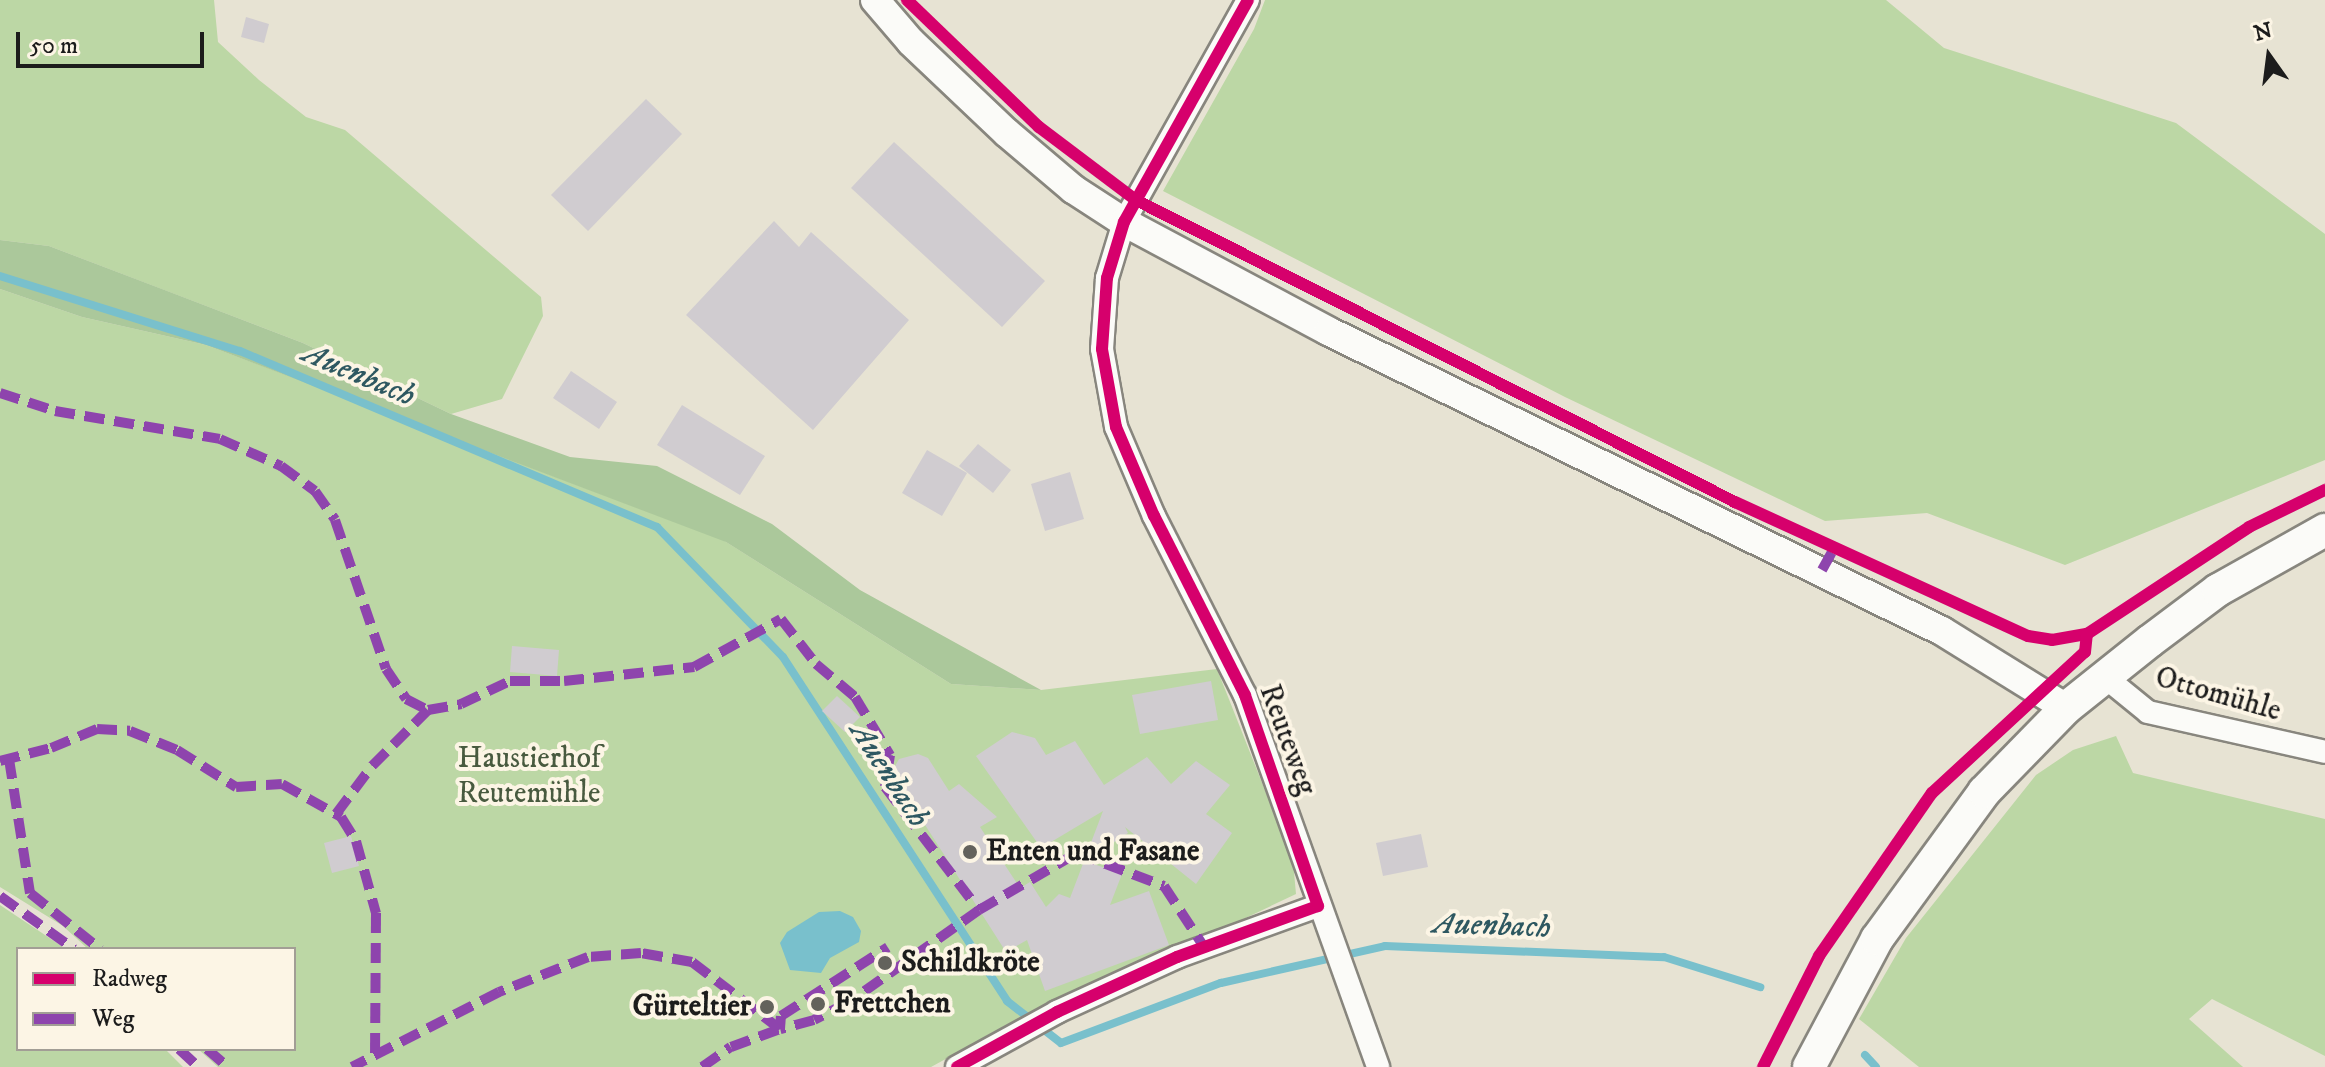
<!DOCTYPE html>
<html>
<head>
<meta charset="utf-8">
<style>
  body { margin:0 }
  #map { position:relative; width:2325px; height:1067px; overflow:hidden; background:#e7e3d3; font-family:"IM FELL DW Pica",serif }
  div>[style] { position:absolute }
  .green>* { inset:0; background:#bcd7a5 }
  .forest>* { inset:0; background:#abc89b }
  .water>* { inset:0; background:#79c0cc }
  .stream>* { height:8px; margin:-4px; padding:0 4px; transform-origin:4px; border-radius:4px; background:#79c0cc }
  .building>* { inset:0; background:#d0ccd0 }
  .roads { filter:drop-shadow(2px 0 #88867e) drop-shadow(-2px 0 #88867e) drop-shadow(0 2px #88867e) drop-shadow(0 -2px #88867e) }
  .minor>* { height:22px; margin:-11px; padding:0 11px; transform-origin:11px; border-radius:11px; background:#fbfbf8 }
  .tertiary>* { height:28px; margin:-14px; padding:0 14px; transform-origin:14px; border-radius:14px; background:#fbfbf8 }
  .secondary>* { height:32px; margin:-16px; padding:0 16px; transform-origin:16px; border-radius:16px; background:#fbfbf8 }
  .quiet>* { height:10px; margin-top:-5px; transform-origin:0; background:repeating-linear-gradient(90deg,#8e44ad 0 20px,transparent 0 30px) }
  .cycleway>* { height:12px; margin:-6px; padding:0 6px; transform-origin:6px; border-radius:6px; background:#d6006c }
  .dots>* { width:22px; height:22px; translate:-50% -50%; box-sizing:border-box; border:4px solid #fcf5e5; border-radius:50% }
  span { translate:-50% -50%; white-space:nowrap; text-align:center; line-height:1.15; -webkit-text-stroke:8px #fcf5e5; paint-order:stroke }
  .street-label { font-size:30px; color:#1c1c1c }
  .park-label { font-size:30px; color:#485a3f }
  .poi-label { font-size:30px; color:#1c1c1c; font-weight:700 }
  .left { translate:0 -50%; text-align:left }
  .right { translate:-100% -50%; text-align:right }
  .water-label { font-size:32px; color:#2e5861; font-style:italic }
  .legend { position:absolute; left:16px; top:947px; width:280px; height:104px; box-sizing:border-box; background:#fcf5e5; border:2px solid #a29e95; margin:0; padding:10px 14px; list-style:none; font-size:24px; color:#1c1c1c }
  .legend li { display:flex; align-items:center; gap:16px; height:40px }
  .legend b { width:40px; border:2px solid #a29e95 }
  .north { position:absolute; left:2229px; top:16px; width:80px; height:80px; -webkit-text-stroke:6px #fcf5e5; paint-order:stroke; rotate:346deg; font-size:22px; font-weight:700; line-height:32px; text-align:center; color:#1c1c1c }
  .north::after { content:''; display:block; margin:auto; width:28px; height:36px; background:#1c1c1c; clip-path:polygon(50% 0,100% 100%,50% 72%,0 100%) }
  .scale { position:absolute; left:16px; top:32px; width:188px; height:36px; box-sizing:border-box; border:4px solid #1c1c1c; border-top:0; padding-left:10px; font-size:24px; line-height:28px; white-space:nowrap; color:#1c1c1c; -webkit-text-stroke:6px #fcf5e5; paint-order:stroke }
</style>
</head>
<body>
<div id="map">
  <div class="green">
    <div style="clip-path:polygon(0 0,214px 0,218px 42px,259px 80px,306px 117px,345px 130px,541px 297px,543px 316px,502px 399px,451px 414px,303px 343px,49px 246px,0 240px)"></div>
    <div style="clip-path:polygon(1265px 0,1886px 0,1944px 48px,2176px 123px,2325px 234px,2325px 460px,2065px 565px,1927px 513px,1825px 521px,1565px 397px,1163px 191px,1254px 29px)"></div>
    <div style="clip-path:polygon(0 289px,82px 317px,206px 345px,723px 540px,951px 684px,1041px 690px,1217px 669px,1293px 861px,1296px 894px,1176px 951px,1061px 996px,931px 1067px,218px 1067px,198px 1049px,294px 1049px,294px 949px,88px 949px,63px 926px,0 887px)"></div>
    <div style="clip-path:polygon(2116px 736px,2133px 773px,2325px 819px,2325px 1056px,2212px 999px,2189px 1019px,2243px 1067px,1919px 1067px,1859px 1019px,1906px 938px,2036px 775px,2073px 750px)"></div>
    <div style="clip-path:polygon(0 905px,66px 949px,18px 949px,18px 1049px,165px 1049px,183px 1067px,0 1067px)"></div>
  </div>
  <div class="forest">
    <div style="clip-path:polygon(0 240px,49px 246px,162px 289px,303px 343px,451px 414px,570px 457px,657px 466px,772px 524px,860px 590px,1041px 690px,951px 684px,726px 542px,206px 345px,82px 317px,0 289px)"></div>
  </div>
  <div class="water">
    <div style="clip-path:polygon(840px 911px,853px 917px,861px 931px,859px 942px,830px 958px,821px 973px,790px 970px,780px 943px,787px 932px,819px 912px)"></div>
  </div>
  <div class="stream">
    <div style="left:0;top:276px;width:251px;rotate:17.4deg"></div>
    <div style="left:240px;top:351px;width:453px;rotate:22.9deg"></div>
    <div style="left:657px;top:527px;width:181px;rotate:45.9deg"></div>
    <div style="left:783px;top:657px;width:411px;rotate:56.9deg"></div>
    <div style="left:1007px;top:1001px;width:68px;rotate:37.9deg"></div>
    <div style="left:1061px;top:1043px;width:171px;rotate:-20.6deg"></div>
    <div style="left:1221px;top:983px;width:168px;rotate:-12.7deg"></div>
    <div style="left:1385px;top:946px;width:279px;rotate:2.3deg"></div>
    <div style="left:1664px;top:957px;width:101px;rotate:17.4deg"></div>
    <div style="left:1865px;top:1055px;width:16px;rotate:47deg"></div>
  </div>
  <div class="building">
    <div style="clip-path:polygon(246px 17px,269px 24px,264px 43px,241px 37px)"></div>
    <div style="clip-path:polygon(646px 99px,682px 134px,588px 231px,551px 195px)"></div>
    <div style="clip-path:polygon(894px 142px,1045px 281px,1002px 327px,851px 188px)"></div>
    <div style="clip-path:polygon(774px 221px,799px 247px,811px 232px,909px 320px,813px 430px,686px 315px)"></div>
    <div style="clip-path:polygon(571px 371px,617px 402px,599px 429px,553px 398px)"></div>
    <div style="clip-path:polygon(682px 405px,765px 456px,740px 495px,657px 445px)"></div>
    <div style="clip-path:polygon(978px 444px,1011px 470px,993px 493px,959px 466px)"></div>
    <div style="clip-path:polygon(927px 450px,967px 473px,942px 516px,902px 493px)"></div>
    <div style="clip-path:polygon(1070px 472px,1084px 519px,1045px 531px,1031px 484px)"></div>
    <div style="clip-path:polygon(512px 646px,559px 650px,557px 676px,510px 672px)"></div>
    <div style="clip-path:polygon(1211px 681px,1218px 720px,1140px 734px,1132px 695px)"></div>
    <div style="clip-path:polygon(837px 696px,860px 717px,845px 732px,822px 711px)"></div>
    <div style="clip-path:polygon(1012px 732px,1035px 738px,1046px 755px,1075px 741px,1104px 785px,1147px 757px,1171px 784px,1196px 761px,1230px 785px,1206px 814px,1232px 833px,1196px 884px,1125px 827px,1128px 833px,1085px 861px,1122px 874px,1110px 905px,1149px 891px,1169px 945px,1045px 991px,1027px 940px,1006px 952px,913px 806px,895px 796px,889px 777px,899px 759px,918px 754px,928px 758px,949px 791px,959px 784px,997px 817px,980px 827px,1020px 888px,1030px 882px,1046px 907px,1059px 894px,1070px 898px,1103px 811px,1041px 848px,976px 756px)"></div>
    <div style="clip-path:polygon(1421px 834px,1428px 867px,1383px 876px,1376px 843px)"></div>
    <div style="clip-path:polygon(351px 836px,359px 866px,332px 873px,324px 843px)"></div>
  </div>
  <div class="roads">
    <div class="minor">
      <div style="left:1248px;top:0;width:254px;rotate:119.2deg"></div>
      <div style="left:1124px;top:222px;width:59px;rotate:106.9deg"></div>
      <div style="left:1107px;top:278px;width:71px;rotate:94deg"></div>
      <div style="left:1102px;top:349px;width:79px;rotate:79.8deg"></div>
      <div style="left:1116px;top:427px;width:97px;rotate:66.9deg"></div>
      <div style="left:1154px;top:516px;width:201px;rotate:63.1deg"></div>
      <div style="left:1245px;top:695px;width:395px;rotate:70.3deg"></div>
      <div style="left:2105px;top:677px;width:55px;rotate:39.1deg"></div>
      <div style="left:2148px;top:712px;width:181px;rotate:12.7deg"></div>
      <div style="left:957px;top:1067px;width:114px;rotate:-28.8deg"></div>
      <div style="left:1057px;top:1012px;width:132px;rotate:-24.6deg"></div>
      <div style="left:1177px;top:957px;width:150px;rotate:-19.9deg"></div>
    </div>
    <div class="tertiary">
      <div style="left:875px;top:0;width:55px;rotate:49.4deg"></div>
      <div style="left:911px;top:42px;width:132px;rotate:43.5deg"></div>
      <div style="left:1007px;top:133px;width:87px;rotate:40.3deg"></div>
      <div style="left:1073px;top:189px;width:61px;rotate:32.9deg"></div>
      <div style="left:1124px;top:222px;width:231px;rotate:28.1deg"></div>
      <div style="left:1328px;top:331px;width:683px;rotate:26.04deg"></div>
      <div style="left:1942px;top:631px;width:146px;rotate:31.8deg"></div>
    </div>
    <div class="secondary">
      <div style="left:1809px;top:1067px;width:145px;rotate:-62deg"></div>
      <div style="left:1877px;top:939px;width:182px;rotate:-53.9deg"></div>
      <div style="left:1984px;top:792px;width:117px;rotate:-45.7deg"></div>
      <div style="left:2066px;top:708px;width:107px;rotate:-38.6deg"></div>
      <div style="left:2150px;top:641px;width:85px;rotate:-36.9deg"></div>
      <div style="left:2218px;top:590px;width:123px;rotate:-29.3deg"></div>
    </div>
  </div>
  <div class="quiet">
    <div style="left:0;top:393px;width:58px;rotate:18.1deg"></div>
    <div style="left:55px;top:411px;width:167px;rotate:9.6deg"></div>
    <div style="left:220px;top:439px;width:67px;rotate:23.9deg"></div>
    <div style="left:281px;top:466px;width:42px;rotate:36.3deg"></div>
    <div style="left:315px;top:491px;width:35px;rotate:55deg"></div>
    <div style="left:335px;top:520px;width:157px;rotate:71.1deg"></div>
    <div style="left:386px;top:669px;width:36px;rotate:56deg"></div>
    <div style="left:406px;top:699px;width:25px;rotate:27deg"></div>
    <div style="left:428px;top:710px;width:34px;rotate:-10deg"></div>
    <div style="left:461px;top:704px;width:54px;rotate:-25.1deg"></div>
    <div style="left:510px;top:681px;width:54px"></div>
    <div style="left:564px;top:681px;width:131px;rotate:-6.1deg"></div>
    <div style="left:694px;top:667px;width:99px;rotate:-28.9deg"></div>
    <div style="left:781px;top:619px;width:57px;rotate:52.1deg"></div>
    <div style="left:816px;top:664px;width:51px;rotate:40.2deg"></div>
    <div style="left:855px;top:697px;width:68px;rotate:58.9deg"></div>
    <div style="left:890px;top:755px;width:32px;rotate:99deg"></div>
    <div style="left:885px;top:787px;width:155px;rotate:52.6deg"></div>
    <div style="left:979px;top:910px;width:159px;rotate:144.7deg"></div>
    <div style="left:849px;top:1002px;width:39px;rotate:153deg"></div>
    <div style="left:814px;top:1020px;width:35px;rotate:165deg"></div>
    <div style="left:780px;top:1029px;width:111px;rotate:-142.7deg"></div>
    <div style="left:692px;top:962px;width:52px;rotate:-170deg"></div>
    <div style="left:641px;top:953px;width:53px;rotate:175.7deg"></div>
    <div style="left:588px;top:957px;width:96px;rotate:158.5deg"></div>
    <div style="left:499px;top:992px;width:165px;rotate:153deg"></div>
    <div style="left:1822px;top:570px;width:25px;rotate:-61deg"></div>
    <div style="left:9px;top:759px;width:136px;rotate:81.1deg"></div>
    <div style="left:30px;top:893px;width:90px;rotate:38.7deg"></div>
    <div style="left:0;top:761px;width:53px;rotate:-14.3deg"></div>
    <div style="left:51px;top:748px;width:50px;rotate:-22.4deg"></div>
    <div style="left:97px;top:729px;width:33px;rotate:3deg"></div>
    <div style="left:130px;top:731px;width:51px;rotate:22deg"></div>
    <div style="left:177px;top:750px;width:70px;rotate:32.1deg"></div>
    <div style="left:236px;top:787px;width:46px;rotate:-3.7deg"></div>
    <div style="left:282px;top:784px;width:68px;rotate:29.2deg"></div>
    <div style="left:341px;top:817px;width:28px;rotate:58deg"></div>
    <div style="left:356px;top:841px;width:75px;rotate:74.5deg"></div>
    <div style="left:376px;top:913px;width:141px;rotate:90.4deg"></div>
    <div style="left:336px;top:814px;width:60px;rotate:-53.1deg"></div>
    <div style="left:372px;top:766px;width:79px;rotate:-45deg"></div>
    <div style="left:0;top:896px;width:91px;rotate:35.6deg"></div>
    <div style="left:979px;top:910px;width:113px;rotate:-30.2deg"></div>
    <div style="left:1077px;top:853px;width:93px;rotate:20.8deg"></div>
    <div style="left:1164px;top:886px;width:73px;rotate:56.7deg"></div>
    <div style="left:179px;top:1049px;width:26px;rotate:43deg"></div>
    <div style="left:207px;top:1049px;width:28px;rotate:41deg"></div>
    <div style="left:702px;top:1067px;width:35px;rotate:-35deg"></div>
    <div style="left:731px;top:1047px;width:52px;rotate:-20.2deg"></div>
    <div style="left:780px;top:1029px;width:13px;rotate:-86deg"></div>
    <div style="left:781px;top:1016px;width:127px;rotate:-32.8deg"></div>
  </div>
  <div class="cycleway">
    <div style="left:907px;top:0;width:183px;rotate:43.9deg"></div>
    <div style="left:1039px;top:127px;width:121px;rotate:37deg"></div>
    <div style="left:1136px;top:200px;width:671px;rotate:26.76deg"></div>
    <div style="left:1735px;top:502px;width:322px;rotate:24.6deg"></div>
    <div style="left:2028px;top:636px;width:24px;rotate:9deg"></div>
    <div style="left:2052px;top:640px;width:36px;rotate:-10deg"></div>
    <div style="left:2087px;top:634px;width:194px;rotate:-33.4deg"></div>
    <div style="left:2249px;top:527px;width:85px;rotate:-26deg"></div>
    <div style="left:957px;top:1067px;width:114px;rotate:-28.8deg"></div>
    <div style="left:1057px;top:1012px;width:132px;rotate:-24.6deg"></div>
    <div style="left:1177px;top:957px;width:150px;rotate:-19.9deg"></div>
    <div style="left:1318px;top:906px;width:223px;rotate:-109.1deg"></div>
    <div style="left:1245px;top:695px;width:201px;rotate:-116.9deg"></div>
    <div style="left:1154px;top:516px;width:97px;rotate:-113.1deg"></div>
    <div style="left:1116px;top:427px;width:79px;rotate:-100.2deg"></div>
    <div style="left:1102px;top:349px;width:71px;rotate:-86deg"></div>
    <div style="left:1107px;top:278px;width:59px;rotate:-73.1deg"></div>
    <div style="left:1124px;top:222px;width:254px;rotate:-60.8deg"></div>
    <div style="left:1763px;top:1067px;width:124px;rotate:-63.2deg"></div>
    <div style="left:1819px;top:956px;width:198px;rotate:-55.3deg"></div>
    <div style="left:1932px;top:793px;width:208px;rotate:-42.7deg"></div>
    <div style="left:2085px;top:652px;width:18px;rotate:-84deg"></div>
  </div>
  <div class="dots">
    <div style="left:970px;top:852px;background:#63625c"></div>
    <div style="left:885px;top:963px;background:#63625c"></div>
    <div style="left:818px;top:1004px;background:#63625c"></div>
    <div style="left:767px;top:1007px;background:#63625c"></div>
  </div>
  <div class="street-label">
    <span style="left:2218px;top:695px;rotate:16deg">Ottomühle</span>
    <span style="left:1287px;top:740px;rotate:70deg">Reuteweg</span>
  </div>
  <div class="park-label">
    <span style="left:529px;top:776px">Haustierhof<br>Reutemühle</span>
  </div>
  <div class="poi-label">
    <span class="left" style="left:986px;top:852px">Enten und Fasane</span>
    <span class="left" style="left:901px;top:963px">Schildkröte</span>
    <span class="left" style="left:834px;top:1004px">Frettchen</span>
    <span class="right" style="left:751px;top:1007px">Gürteltier</span>
  </div>
  <div class="water-label">
    <span style="left:359px;top:375px;rotate:23deg">Auenbach</span>
    <span style="left:889px;top:775px;rotate:57deg">Auenbach</span>
    <span style="left:1492px;top:926px;rotate:2deg">Auenbach</span>
  </div>
  <ul class="legend">
  <li><b style="height:10px;background:#d6006c"></b>Radweg</li>
  <li><b style="height:10px;background:#8e44ad"></b>Weg</li>
  </ul>
  <div class="north">N</div>
  <div class="scale">50 m</div>
</div>
</body>
</html>
